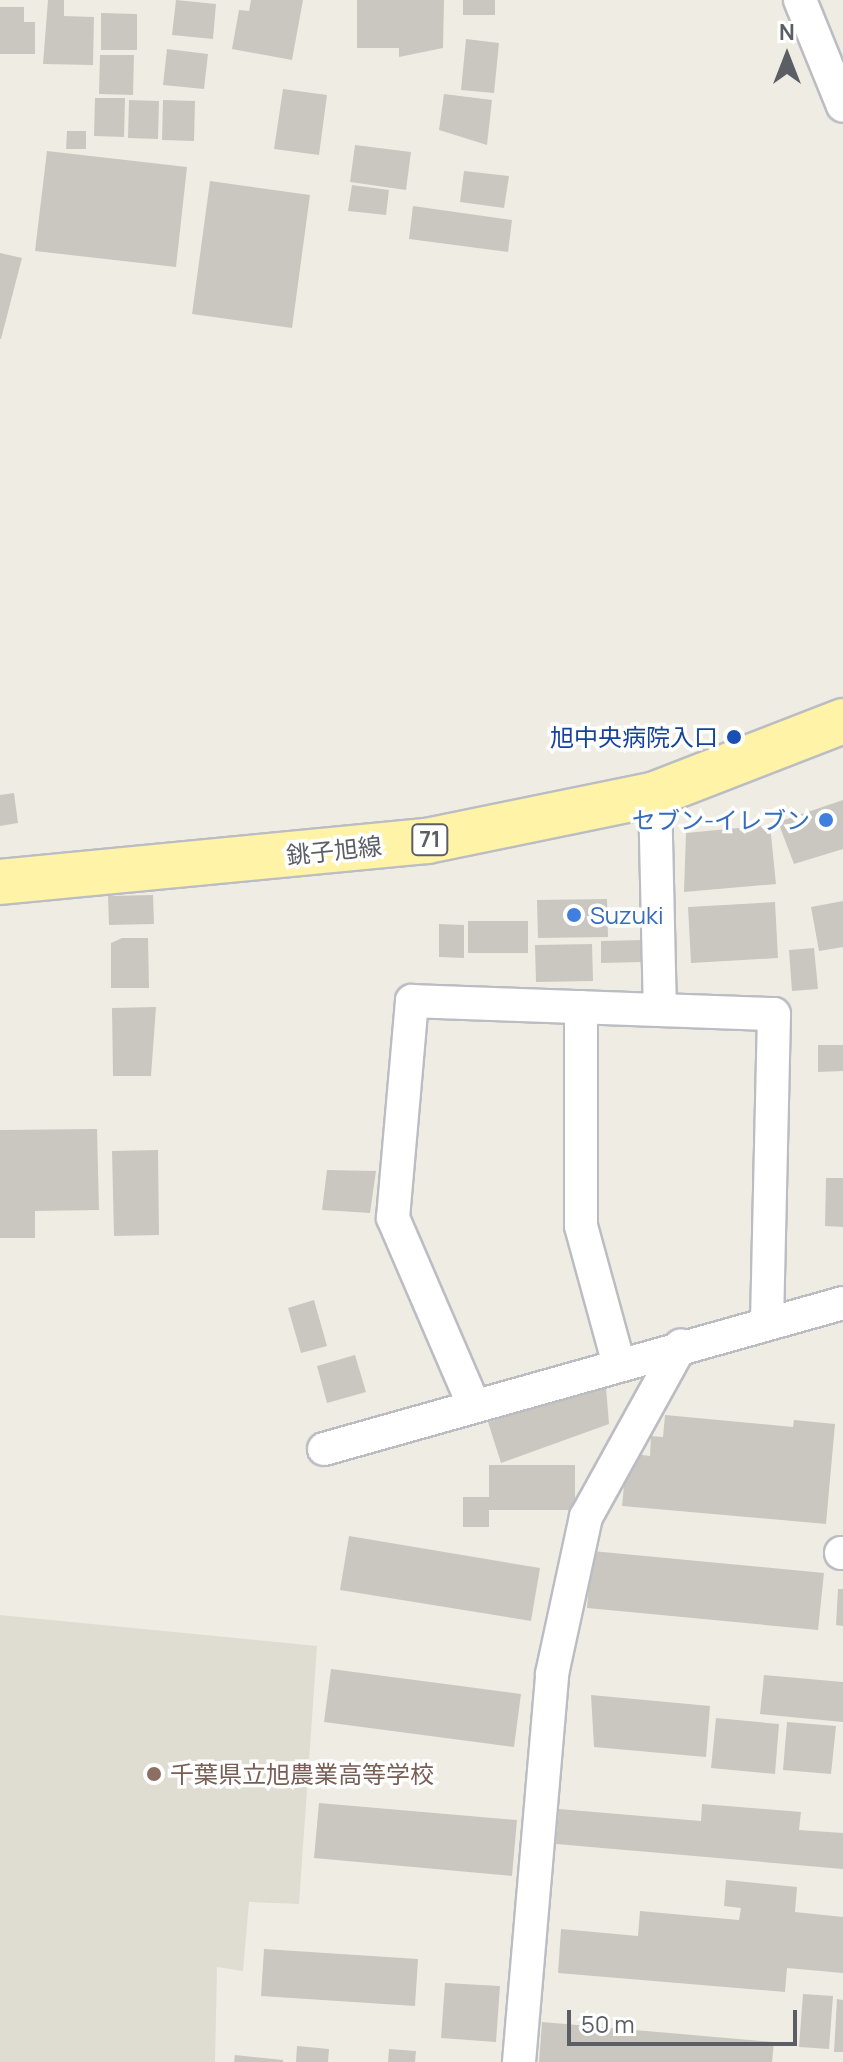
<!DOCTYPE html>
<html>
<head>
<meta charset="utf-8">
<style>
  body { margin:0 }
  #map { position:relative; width:843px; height:2062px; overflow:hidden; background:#efede3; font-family:Manrope,"Noto Sans JP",sans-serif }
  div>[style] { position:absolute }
  .education>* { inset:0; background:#dfdcd2 }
  .building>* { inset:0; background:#cac7c0 }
  .roads { filter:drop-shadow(2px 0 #bbbdc3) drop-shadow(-2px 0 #bbbdc3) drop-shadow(0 2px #bbbdc3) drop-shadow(0 -2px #bbbdc3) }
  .minor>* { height:32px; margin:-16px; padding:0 16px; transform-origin:16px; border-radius:16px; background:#fff }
  .primary>* { height:44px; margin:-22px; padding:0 22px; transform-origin:22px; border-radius:22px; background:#fff3a8 }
  .dots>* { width:22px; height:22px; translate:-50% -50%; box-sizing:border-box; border:4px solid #fff; border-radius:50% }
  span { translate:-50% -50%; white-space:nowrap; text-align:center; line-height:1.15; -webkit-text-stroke:7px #fff; paint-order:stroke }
  .shield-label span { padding:2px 6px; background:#fff; border:2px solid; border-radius:6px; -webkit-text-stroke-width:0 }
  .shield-label { font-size:22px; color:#5b5f65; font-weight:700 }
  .transit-label { font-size:24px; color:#164399 }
  .right { translate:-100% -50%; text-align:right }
  .shop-label { font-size:24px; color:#366cbe }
  .left { translate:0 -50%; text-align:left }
  .street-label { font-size:24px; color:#5b5f65 }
  .education-label { font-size:24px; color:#785e54 }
  .north { position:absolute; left:747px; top:16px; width:80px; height:80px; -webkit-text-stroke:6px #fff; paint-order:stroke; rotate:0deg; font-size:22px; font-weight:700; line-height:32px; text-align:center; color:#5b5f65 }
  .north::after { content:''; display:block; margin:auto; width:28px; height:36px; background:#5b5f65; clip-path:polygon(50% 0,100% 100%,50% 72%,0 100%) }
  .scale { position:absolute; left:567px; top:2010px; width:230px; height:36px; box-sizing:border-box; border:4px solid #5b5f65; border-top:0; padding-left:10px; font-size:24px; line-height:28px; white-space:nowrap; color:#5b5f65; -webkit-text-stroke:6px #fff; paint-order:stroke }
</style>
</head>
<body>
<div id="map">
  <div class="education">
    <div style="clip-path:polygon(0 1615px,317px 1646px,299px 1904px,249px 1902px,243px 1971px,217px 1967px,215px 2062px,0 2062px)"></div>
  </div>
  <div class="building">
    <div style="clip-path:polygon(48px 0,64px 0,64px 16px,94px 17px,93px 65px,43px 64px)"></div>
    <div style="clip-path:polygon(176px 0,216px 4px,213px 39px,172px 35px)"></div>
    <div style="clip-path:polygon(251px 0,303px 0,292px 60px,232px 49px,239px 10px,249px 11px)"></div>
    <div style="clip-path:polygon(357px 0,444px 0,443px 48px,399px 57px,399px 48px,357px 48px)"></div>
    <div style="clip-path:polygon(463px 0,495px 0,495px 15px,463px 15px)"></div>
    <div style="clip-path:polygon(0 7px,24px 7px,24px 22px,35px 22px,35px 54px,0 54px)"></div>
    <div style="clip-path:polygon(101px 13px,137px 14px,137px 50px,101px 50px)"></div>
    <div style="clip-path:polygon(466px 39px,499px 43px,494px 93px,461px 90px)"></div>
    <div style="clip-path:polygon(167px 49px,208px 54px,204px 89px,163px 85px)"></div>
    <div style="clip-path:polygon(100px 55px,134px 55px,133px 95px,99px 94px)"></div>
    <div style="clip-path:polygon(283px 89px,327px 95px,319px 155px,274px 149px)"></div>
    <div style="clip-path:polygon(444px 94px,492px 100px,487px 145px,439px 130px)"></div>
    <div style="clip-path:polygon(95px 98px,125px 98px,124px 137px,94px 136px)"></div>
    <div style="clip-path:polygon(129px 100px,159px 101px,158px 139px,128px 138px)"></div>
    <div style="clip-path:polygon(163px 100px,195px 101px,194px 141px,162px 140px)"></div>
    <div style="clip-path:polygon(67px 131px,86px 131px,86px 149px,66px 149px)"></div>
    <div style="clip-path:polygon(355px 145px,411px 152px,406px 190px,350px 182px)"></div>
    <div style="clip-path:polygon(47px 151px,187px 167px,176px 267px,35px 251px)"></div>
    <div style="clip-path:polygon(464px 171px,509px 176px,504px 208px,460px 202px)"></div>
    <div style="clip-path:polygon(210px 181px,310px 195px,292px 328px,192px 314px)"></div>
    <div style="clip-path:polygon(352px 185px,389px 190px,386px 215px,348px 211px)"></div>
    <div style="clip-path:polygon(413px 206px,512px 220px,508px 252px,409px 239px)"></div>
    <div style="clip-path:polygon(0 253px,22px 258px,1px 339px,0 339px)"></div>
    <div style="clip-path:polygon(14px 793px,18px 823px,0 826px,0 795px)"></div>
    <div style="clip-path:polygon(843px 800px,843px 849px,794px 864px,778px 822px)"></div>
    <div style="clip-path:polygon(770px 825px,776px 884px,684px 892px,686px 833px)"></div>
    <div style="clip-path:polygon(153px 895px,154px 924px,109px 925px,108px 896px)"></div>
    <div style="clip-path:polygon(607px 899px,608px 937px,538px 938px,537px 900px)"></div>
    <div style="clip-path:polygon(843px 901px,843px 947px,819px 951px,811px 907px)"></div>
    <div style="clip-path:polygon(775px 902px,778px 958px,691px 963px,688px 907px)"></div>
    <div style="clip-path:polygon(468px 921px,528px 921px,528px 953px,468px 953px)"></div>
    <div style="clip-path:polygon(439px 924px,464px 925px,464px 958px,439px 957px)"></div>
    <div style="clip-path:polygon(122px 938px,148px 938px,149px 988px,111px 988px,111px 943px)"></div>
    <div style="clip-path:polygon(643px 940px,643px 962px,601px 963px,601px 941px)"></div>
    <div style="clip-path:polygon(592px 944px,593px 981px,536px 982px,535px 945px)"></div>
    <div style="clip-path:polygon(814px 948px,818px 989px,792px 991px,789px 950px)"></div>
    <div style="clip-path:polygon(156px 1007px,151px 1076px,113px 1076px,112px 1008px)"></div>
    <div style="clip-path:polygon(818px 1045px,843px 1045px,843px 1071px,818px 1072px)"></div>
    <div style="clip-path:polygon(97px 1129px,99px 1210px,35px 1211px,35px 1238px,0 1238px,0 1130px)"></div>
    <div style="clip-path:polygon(158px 1150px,159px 1235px,114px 1236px,112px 1151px)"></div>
    <div style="clip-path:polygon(327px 1170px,376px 1171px,370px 1213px,322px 1210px)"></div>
    <div style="clip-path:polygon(826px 1178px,843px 1178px,843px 1227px,825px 1226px)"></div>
    <div style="clip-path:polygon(314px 1300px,327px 1346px,301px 1353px,288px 1308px)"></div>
    <div style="clip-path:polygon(355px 1355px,366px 1392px,327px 1403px,317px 1366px)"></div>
    <div style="clip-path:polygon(606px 1387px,609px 1424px,501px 1463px,488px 1422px)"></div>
    <div style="clip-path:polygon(665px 1415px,793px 1427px,794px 1420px,835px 1424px,826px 1524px,622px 1506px,626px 1466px,635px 1454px,650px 1456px,651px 1436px,663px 1437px)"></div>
    <div style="clip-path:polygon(489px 1465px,575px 1465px,575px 1510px,489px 1510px,489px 1527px,463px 1527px,463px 1497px,489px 1497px)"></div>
    <div style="clip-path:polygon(349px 1536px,540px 1568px,531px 1621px,340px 1590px)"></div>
    <div style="clip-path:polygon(592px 1551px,824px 1573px,818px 1630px,587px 1608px)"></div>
    <div style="clip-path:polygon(838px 1589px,843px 1589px,843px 1626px,836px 1625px)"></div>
    <div style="clip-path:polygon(331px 1669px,521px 1694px,514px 1747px,324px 1722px)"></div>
    <div style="clip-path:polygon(764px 1675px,843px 1682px,843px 1722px,760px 1714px)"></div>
    <div style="clip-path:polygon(591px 1695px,710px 1706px,706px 1757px,594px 1747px)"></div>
    <div style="clip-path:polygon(716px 1718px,779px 1724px,775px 1774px,711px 1768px)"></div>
    <div style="clip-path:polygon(787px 1722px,836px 1726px,831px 1774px,783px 1770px)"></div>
    <div style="clip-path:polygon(319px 1803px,517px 1820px,512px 1876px,314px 1858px)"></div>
    <div style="clip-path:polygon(702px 1804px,801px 1812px,799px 1830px,843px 1833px,843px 1869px,556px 1844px,559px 1809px,701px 1821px)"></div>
    <div style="clip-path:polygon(726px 1880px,797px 1887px,795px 1912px,843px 1917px,843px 1973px,787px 1968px,785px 1992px,558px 1973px,561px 1929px,638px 1936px,640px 1911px,739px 1920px,741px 1908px,724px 1906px)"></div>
    <div style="clip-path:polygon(264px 1949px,418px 1959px,415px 2006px,261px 1996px)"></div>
    <div style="clip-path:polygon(445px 1983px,500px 1986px,496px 2042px,441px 2038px)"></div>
    <div style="clip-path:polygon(803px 1994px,833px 1996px,829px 2049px,799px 2047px)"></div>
    <div style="clip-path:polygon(837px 1999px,843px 2000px,843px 2052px,834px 2052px)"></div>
    <div style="clip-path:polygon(542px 2022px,774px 2042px,772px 2062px,539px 2062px)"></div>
    <div style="clip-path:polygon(297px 2046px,329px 2049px,328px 2062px,296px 2062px)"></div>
    <div style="clip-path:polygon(389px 2049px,416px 2051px,415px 2062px,388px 2062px)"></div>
    <div style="clip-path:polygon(235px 2055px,283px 2060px,283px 2062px,234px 2062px)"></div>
  </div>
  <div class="roads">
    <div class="minor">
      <div style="left:800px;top:0;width:114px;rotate:67.9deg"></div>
      <div style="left:655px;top:794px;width:216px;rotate:88.7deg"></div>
      <div style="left:581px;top:1007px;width:219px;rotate:90deg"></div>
      <div style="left:581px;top:1226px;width:144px;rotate:74.7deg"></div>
      <div style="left:474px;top:1406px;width:205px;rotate:-113.3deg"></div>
      <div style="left:393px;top:1218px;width:218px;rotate:-85deg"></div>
      <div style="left:412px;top:1001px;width:362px;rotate:2.1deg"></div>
      <div style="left:774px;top:1014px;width:309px;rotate:91.3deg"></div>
      <div style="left:324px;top:1449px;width:539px;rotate:-15.71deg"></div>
      <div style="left:841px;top:1553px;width:2px"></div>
      <div style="left:519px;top:2062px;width:389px;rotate:-85.1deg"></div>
      <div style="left:552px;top:1674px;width:161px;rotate:-77.8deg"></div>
      <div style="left:586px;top:1517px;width:196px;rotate:-61.1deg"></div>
    </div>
    <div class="primary">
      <div style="left:0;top:882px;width:429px;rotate:-5.5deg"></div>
      <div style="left:427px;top:841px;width:233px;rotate:-11.6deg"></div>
      <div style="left:655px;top:794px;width:202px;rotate:-21.2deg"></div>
    </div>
  </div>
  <div class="dots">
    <div style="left:734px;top:737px;background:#1a4fb4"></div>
    <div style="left:826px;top:820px;background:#3f7fe0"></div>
    <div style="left:574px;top:915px;background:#3f7fe0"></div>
    <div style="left:154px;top:1774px;background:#8d6e63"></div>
  </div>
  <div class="shield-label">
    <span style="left:430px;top:840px">71</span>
  </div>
  <div class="transit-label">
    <span class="right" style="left:718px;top:737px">旭中央病院入口</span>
  </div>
  <div class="shop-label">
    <span class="right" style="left:810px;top:820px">セブン-イレブン</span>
    <span class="left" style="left:590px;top:915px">Suzuki</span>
  </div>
  <div class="street-label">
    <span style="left:334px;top:850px;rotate:-6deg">銚子旭線</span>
  </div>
  <div class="education-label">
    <span class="left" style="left:170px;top:1774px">千葉県立旭農業高等学校</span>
  </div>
  <div class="north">N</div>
  <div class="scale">50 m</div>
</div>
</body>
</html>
